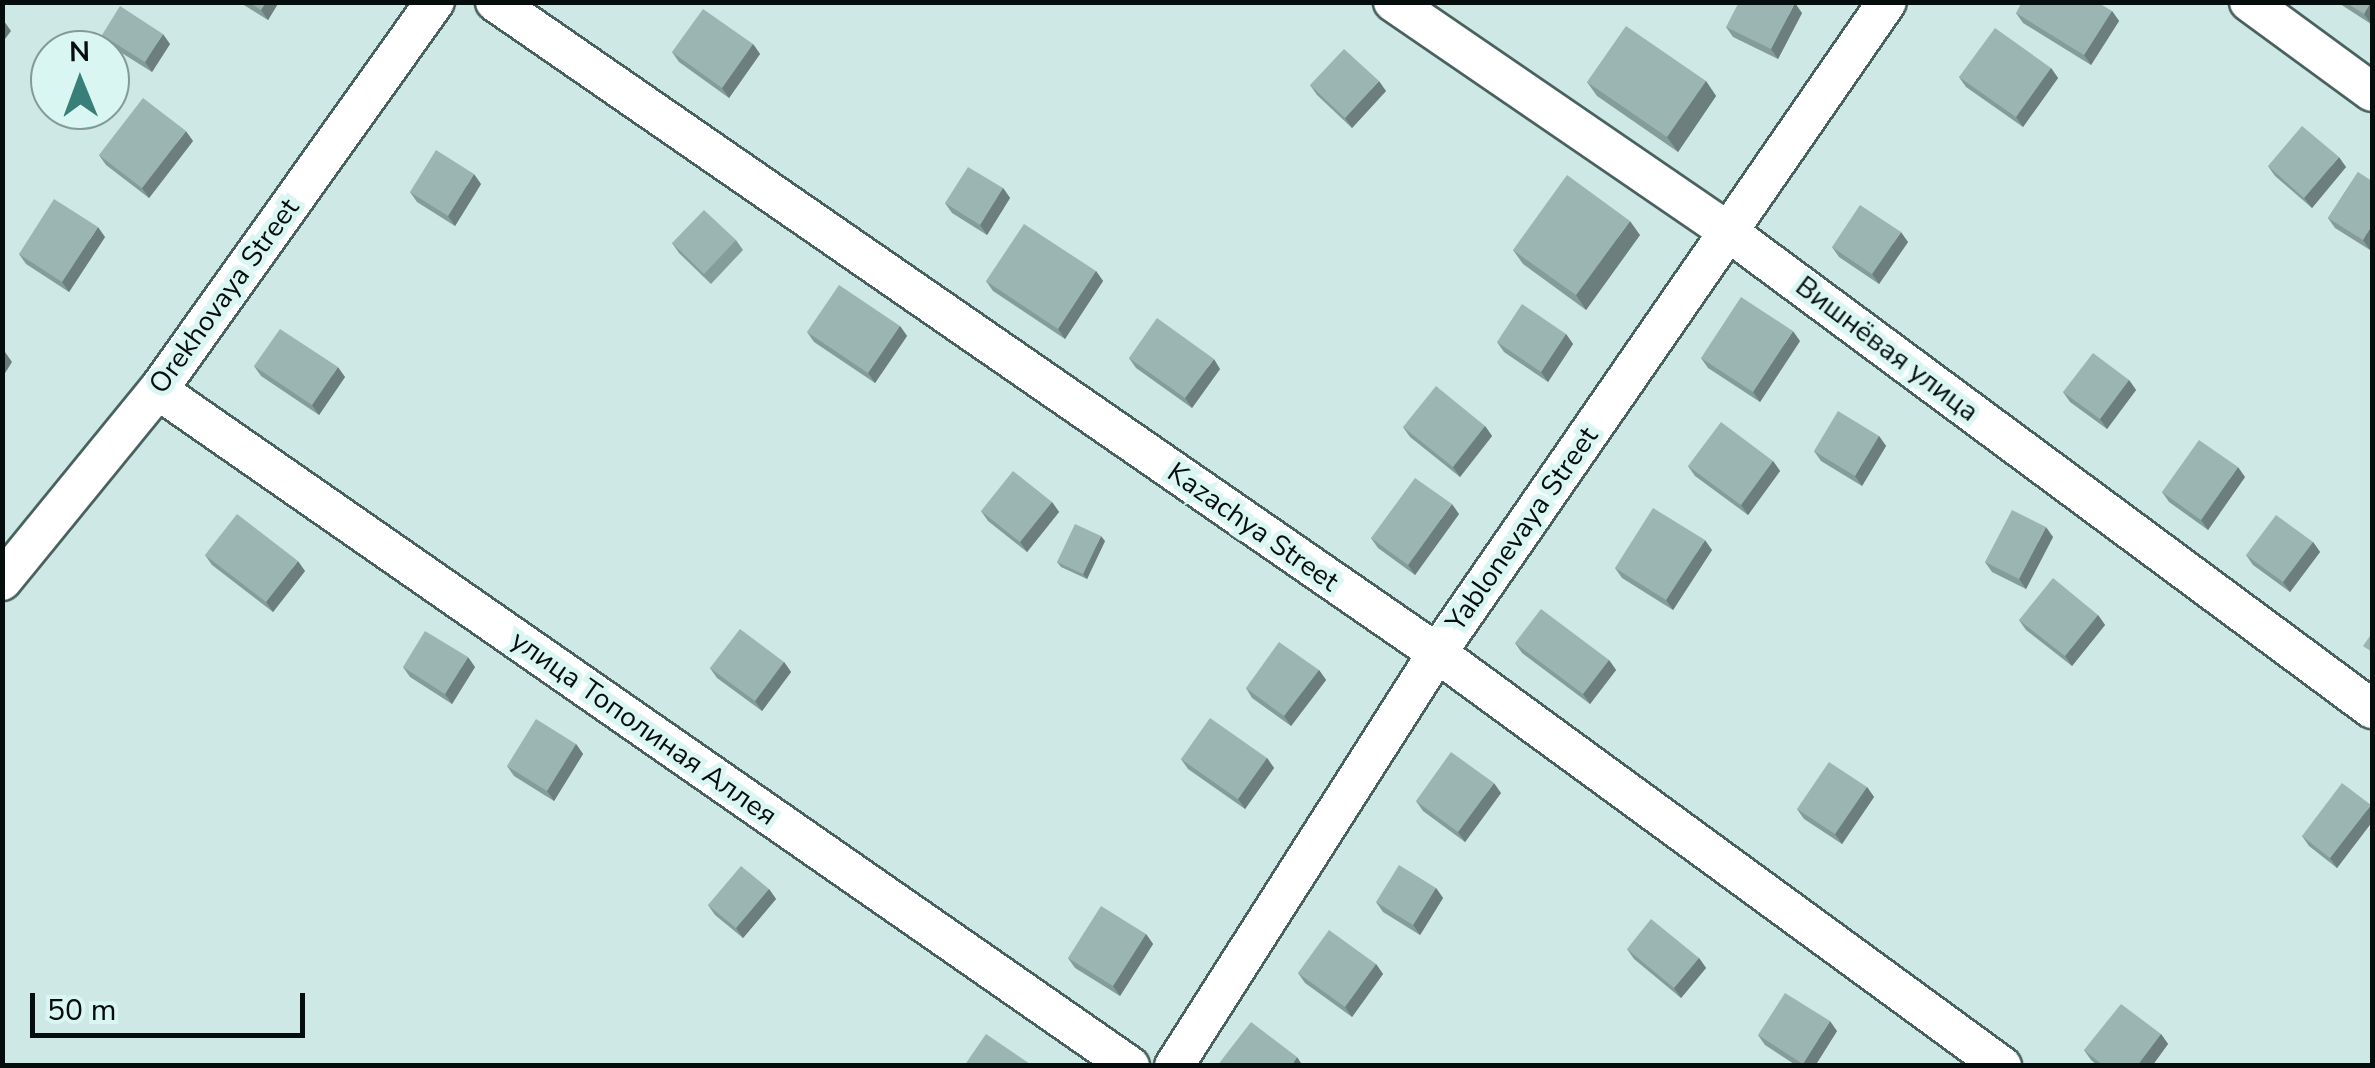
<!DOCTYPE html>
<html>
<head>
<meta charset="utf-8">
<style>
  body { margin:0 }
  #map { position:relative; width:2375px; height:1068px; overflow:hidden; background:#cde8e5; font-family:"Nunito Sans",sans-serif }
  div>[style] { position:absolute }
  .roads { filter:drop-shadow(2px 0 #4a625f) drop-shadow(-2px 0 #4a625f) drop-shadow(0 2px #4a625f) drop-shadow(0 -2px #4a625f) }
  .minor>* { height:38px; margin:-19px; padding:0 19px; transform-origin:19px; border-radius:19px; background:#fff }
  .wall>* { inset:0; background:#859d99 }
  .shaded-wall>* { inset:0; background:#6c7f7d }
  .building>* { inset:0; background:#9bb6b2 }
  span { translate:-50% -50%; white-space:nowrap; text-align:center; line-height:1.15; -webkit-text-stroke:10px #daf6f2; paint-order:stroke }
  .street-label { font-size:28px; color:#050e0d }
  .frame { position:absolute; inset:0; border:5px solid #050e0d; pointer-events:none }
  .north { position:absolute; left:30px; top:30px; width:100px; height:100px; box-sizing:border-box; background:#daf6f2; border:2px solid #859996; border-radius:50%; rotate:359deg; font-size:28px; font-weight:700; line-height:40px; text-align:center; color:#050e0d }
  .north::after { content:''; display:block; margin:auto; width:35px; height:45px; background:#377f78; clip-path:polygon(50% 0,100% 100%,50% 72%,0 100%) }
  .scale { position:absolute; left:30px; top:993px; width:275px; height:45px; box-sizing:border-box; border:5px solid #050e0d; border-top:0; padding-left:12px; font-size:30px; line-height:35px; white-space:nowrap; color:#050e0d; -webkit-text-stroke:8px #daf6f2; paint-order:stroke }
</style>
</head>
<body>
<div id="map">
  <div class="roads">
    <div class="minor">
      <div style="left:495px;top:2px;width:1145px;rotate:34.65deg"></div>
      <div style="left:1437px;top:653px;width:700px;rotate:36.17deg"></div>
      <div style="left:1393px;top:2px;width:405px;rotate:34.4deg"></div>
      <div style="left:1727px;top:231px;width:803px;rotate:36.54deg"></div>
      <div style="left:2249px;top:2px;width:152px;rotate:36.2deg"></div>
      <div style="left:158px;top:390px;width:1184px;rotate:34.82deg"></div>
      <div style="left:2px;top:581px;width:247px;rotate:-50.8deg"></div>
      <div style="left:158px;top:390px;width:477px;rotate:-54.5deg"></div>
      <div style="left:1174px;top:1066px;width:490px;rotate:-57.5deg"></div>
      <div style="left:1437px;top:653px;width:791px;rotate:-55.35deg"></div>
    </div>
  </div>
  <div class="wall">
    <div style="clip-path:polygon(239px 2px,279px 2px,268px 20px)"></div>
    <div style="clip-path:polygon(2337px 2px,2372px 2px,2372px 22px,2371px 24px)"></div>
    <div style="clip-path:polygon(2112px 11px,2119px 21px,2091px 65px,2023px 23px,2016px 13px)"></div>
    <div style="clip-path:polygon(1802px 13px,1778px 59px,1733px 37px,1726px 27px)"></div>
    <div style="clip-path:polygon(102px 35px,170px 44px,152px 72px,109px 45px)"></div>
    <div style="clip-path:polygon(753px 44px,760px 54px,729px 98px,679px 62px,672px 52px)"></div>
    <div style="clip-path:polygon(2051px 68px,2058px 78px,2023px 127px,1966px 87px,1959px 77px)"></div>
    <div style="clip-path:polygon(1706px 81px,1716px 96px,1678px 152px,1597px 96px,1587px 82px)"></div>
    <div style="clip-path:polygon(1310px 85px,1386px 91px,1352px 128px,1317px 95px)"></div>
    <div style="clip-path:polygon(193px 141px,149px 198px,106px 165px,99px 155px)"></div>
    <div style="clip-path:polygon(2268px 166px,2346px 167px,2312px 208px,2275px 176px)"></div>
    <div style="clip-path:polygon(2358px 172px,2370px 250px,2335px 228px,2328px 218px)"></div>
    <div style="clip-path:polygon(481px 184px,455px 226px,417px 202px,410px 192px)"></div>
    <div style="clip-path:polygon(1003px 188px,1010px 198px,987px 235px,952px 213px,945px 203px)"></div>
    <div style="clip-path:polygon(1640px 235px,1586px 310px,1523px 264px,1513px 250px)"></div>
    <div style="clip-path:polygon(105px 237px,69px 292px,26px 264px,19px 254px)"></div>
    <div style="clip-path:polygon(736px 240px,743px 250px,711px 284px,679px 253px,672px 243px)"></div>
    <div style="clip-path:polygon(1908px 242px,1879px 284px,1839px 257px,1832px 247px)"></div>
    <div style="clip-path:polygon(1096px 271px,1103px 281px,1065px 339px,993px 291px,986px 281px)"></div>
    <div style="clip-path:polygon(900px 326px,907px 336px,875px 383px,814px 342px,807px 332px)"></div>
    <div style="clip-path:polygon(1566px 334px,1573px 344px,1548px 382px,1504px 352px,1497px 342px)"></div>
    <div style="clip-path:polygon(1800px 341px,1760px 402px,1708px 368px,1701px 358px)"></div>
    <div style="clip-path:polygon(1129px 358px,1220px 369px,1192px 408px,1136px 368px)"></div>
    <div style="clip-path:polygon(254px 366px,345px 377px,319px 415px,261px 376px)"></div>
    <div style="clip-path:polygon(2129px 380px,2136px 390px,2107px 429px,2070px 402px,2063px 392px)"></div>
    <div style="clip-path:polygon(1485px 426px,1492px 436px,1460px 477px,1410px 437px,1403px 427px)"></div>
    <div style="clip-path:polygon(1879px 436px,1886px 446px,1862px 486px,1821px 461px,1814px 451px)"></div>
    <div style="clip-path:polygon(1773px 461px,1780px 471px,1748px 515px,1695px 476px,1688px 466px)"></div>
    <div style="clip-path:polygon(2245px 477px,2208px 530px,2169px 502px,2162px 492px)"></div>
    <div style="clip-path:polygon(1052px 502px,1059px 512px,1027px 552px,988px 521px,981px 511px)"></div>
    <div style="clip-path:polygon(1459px 514px,1415px 575px,1378px 548px,1371px 538px)"></div>
    <div style="clip-path:polygon(2053px 537px,2026px 589px,1992px 572px,1985px 562px)"></div>
    <div style="clip-path:polygon(1105px 541px,1087px 579px,1061px 567px,1057px 562px)"></div>
    <div style="clip-path:polygon(2313px 542px,2320px 552px,2290px 592px,2253px 565px,2246px 555px)"></div>
    <div style="clip-path:polygon(1712px 550px,1673px 610px,1622px 578px,1615px 568px)"></div>
    <div style="clip-path:polygon(205px 555px,305px 571px,273px 612px,212px 565px)"></div>
    <div style="clip-path:polygon(2098px 615px,2105px 625px,2072px 666px,2026px 630px,2019px 620px)"></div>
    <div style="clip-path:polygon(1515px 643px,1609px 660px,1616px 670px,1590px 704px,1522px 653px)"></div>
    <div style="clip-path:polygon(784px 662px,791px 672px,762px 711px,717px 678px,710px 668px)"></div>
    <div style="clip-path:polygon(403px 667px,475px 667px,452px 704px,410px 677px)"></div>
    <div style="clip-path:polygon(1319px 670px,1326px 680px,1291px 726px,1252px 698px,1246px 688px)"></div>
    <div style="clip-path:polygon(576px 744px,583px 754px,554px 801px,514px 776px,507px 766px)"></div>
    <div style="clip-path:polygon(1267px 758px,1274px 768px,1245px 809px,1188px 769px,1181px 759px)"></div>
    <div style="clip-path:polygon(1867px 787px,1874px 797px,1842px 844px,1804px 819px,1797px 809px)"></div>
    <div style="clip-path:polygon(1501px 793px,1465px 842px,1423px 811px,1416px 801px)"></div>
    <div style="clip-path:polygon(2372px 808px,2372px 822px,2337px 868px,2309px 846px,2302px 836px)"></div>
    <div style="clip-path:polygon(1436px 888px,1443px 898px,1420px 935px,1383px 912px,1376px 902px)"></div>
    <div style="clip-path:polygon(769px 889px,776px 899px,743px 938px,715px 915px,708px 905px)"></div>
    <div style="clip-path:polygon(1146px 934px,1153px 944px,1120px 996px,1075px 968px,1068px 958px)"></div>
    <div style="clip-path:polygon(1627px 949px,1699px 958px,1706px 968px,1681px 998px,1634px 959px)"></div>
    <div style="clip-path:polygon(1376px 964px,1383px 974px,1352px 1017px,1305px 983px,1298px 973px)"></div>
    <div style="clip-path:polygon(1837px 1031px,1815px 1066px,1797px 1066px,1765px 1045px,1758px 1035px)"></div>
    <div style="clip-path:polygon(2161px 1034px,2168px 1044px,2152px 1066px,2098px 1066px,2091px 1060px,2084px 1050px)"></div>
  </div>
  <div class="shaded-wall">
    <div style="clip-path:polygon(266px 2px,279px 2px,268px 20px,261px 10px)"></div>
    <div style="clip-path:polygon(2371px 2px,2372px 22px,2371px 24px,2364px 14px)"></div>
    <div style="clip-path:polygon(1795px 3px,1802px 13px,1778px 59px,1771px 49px)"></div>
    <div style="clip-path:polygon(2112px 11px,2119px 21px,2091px 65px,2084px 55px)"></div>
    <div style="clip-path:polygon(4px 21px,11px 31px,2px 43px,2px 24px)"></div>
    <div style="clip-path:polygon(163px 34px,170px 44px,152px 72px,145px 62px)"></div>
    <div style="clip-path:polygon(753px 44px,760px 54px,729px 98px,722px 88px)"></div>
    <div style="clip-path:polygon(2051px 68px,2058px 78px,2023px 127px,2016px 117px)"></div>
    <div style="clip-path:polygon(1379px 81px,1386px 91px,1352px 128px,1345px 118px)"></div>
    <div style="clip-path:polygon(1706px 81px,1716px 96px,1678px 152px,1667px 137px)"></div>
    <div style="clip-path:polygon(186px 131px,193px 141px,149px 198px,142px 188px)"></div>
    <div style="clip-path:polygon(2339px 157px,2346px 167px,2312px 208px,2304px 198px)"></div>
    <div style="clip-path:polygon(474px 174px,481px 184px,455px 226px,448px 216px)"></div>
    <div style="clip-path:polygon(1003px 188px,1010px 198px,987px 235px,980px 225px)"></div>
    <div style="clip-path:polygon(1630px 221px,1640px 235px,1586px 310px,1576px 295px)"></div>
    <div style="clip-path:polygon(2372px 225px,2372px 246px,2370px 250px,2363px 240px)"></div>
    <div style="clip-path:polygon(98px 227px,105px 237px,69px 292px,62px 282px)"></div>
    <div style="clip-path:polygon(1901px 232px,1908px 242px,1879px 284px,1872px 274px)"></div>
    <div style="clip-path:polygon(1096px 271px,1103px 281px,1065px 339px,1058px 329px)"></div>
    <div style="clip-path:polygon(900px 326px,907px 336px,875px 383px,868px 373px)"></div>
    <div style="clip-path:polygon(1793px 331px,1800px 341px,1760px 402px,1753px 392px)"></div>
    <div style="clip-path:polygon(1566px 334px,1573px 344px,1548px 382px,1541px 372px)"></div>
    <div style="clip-path:polygon(5px 352px,12px 362px,2px 378px,2px 357px)"></div>
    <div style="clip-path:polygon(1214px 359px,1220px 369px,1192px 408px,1185px 398px)"></div>
    <div style="clip-path:polygon(338px 367px,345px 377px,319px 415px,312px 405px)"></div>
    <div style="clip-path:polygon(2129px 380px,2136px 390px,2107px 429px,2100px 419px)"></div>
    <div style="clip-path:polygon(1485px 426px,1492px 436px,1460px 477px,1453px 467px)"></div>
    <div style="clip-path:polygon(1879px 436px,1886px 446px,1862px 486px,1855px 476px)"></div>
    <div style="clip-path:polygon(1773px 461px,1780px 471px,1748px 515px,1741px 505px)"></div>
    <div style="clip-path:polygon(2238px 467px,2245px 477px,2208px 530px,2201px 520px)"></div>
    <div style="clip-path:polygon(1052px 502px,1059px 512px,1027px 552px,1020px 542px)"></div>
    <div style="clip-path:polygon(1452px 504px,1459px 514px,1415px 575px,1408px 565px)"></div>
    <div style="clip-path:polygon(2046px 527px,2053px 537px,2026px 589px,2019px 579px)"></div>
    <div style="clip-path:polygon(1101px 536px,1105px 541px,1087px 579px,1083px 574px)"></div>
    <div style="clip-path:polygon(1705px 540px,1712px 550px,1673px 610px,1666px 600px)"></div>
    <div style="clip-path:polygon(2313px 542px,2320px 552px,2290px 592px,2283px 582px)"></div>
    <div style="clip-path:polygon(298px 561px,305px 571px,273px 612px,266px 602px)"></div>
    <div style="clip-path:polygon(2098px 615px,2105px 625px,2072px 666px,2065px 656px)"></div>
    <div style="clip-path:polygon(468px 657px,475px 667px,452px 704px,445px 694px)"></div>
    <div style="clip-path:polygon(1609px 660px,1616px 670px,1590px 704px,1583px 694px)"></div>
    <div style="clip-path:polygon(784px 662px,791px 672px,762px 711px,755px 701px)"></div>
    <div style="clip-path:polygon(1319px 670px,1326px 680px,1291px 726px,1284px 716px)"></div>
    <div style="clip-path:polygon(576px 744px,583px 754px,554px 801px,547px 791px)"></div>
    <div style="clip-path:polygon(1267px 758px,1274px 768px,1245px 809px,1238px 799px)"></div>
    <div style="clip-path:polygon(1494px 783px,1501px 793px,1465px 842px,1458px 832px)"></div>
    <div style="clip-path:polygon(1867px 787px,1874px 797px,1842px 844px,1835px 834px)"></div>
    <div style="clip-path:polygon(2371px 805px,2372px 808px,2372px 822px,2337px 868px,2330px 858px)"></div>
    <div style="clip-path:polygon(1436px 888px,1443px 898px,1420px 935px,1413px 925px)"></div>
    <div style="clip-path:polygon(769px 889px,776px 899px,743px 938px,736px 928px)"></div>
    <div style="clip-path:polygon(1146px 934px,1153px 944px,1120px 996px,1113px 986px)"></div>
    <div style="clip-path:polygon(1699px 958px,1706px 968px,1681px 998px,1674px 988px)"></div>
    <div style="clip-path:polygon(1376px 964px,1383px 974px,1352px 1017px,1345px 1007px)"></div>
    <div style="clip-path:polygon(1830px 1021px,1837px 1031px,1815px 1066px,1804px 1066px,1803px 1064px)"></div>
    <div style="clip-path:polygon(2161px 1034px,2168px 1044px,2152px 1066px,2137px 1066px)"></div>
    <div style="clip-path:polygon(1297px 1057px,1303px 1066px,1291px 1066px)"></div>
  </div>
  <div class="building">
    <div style="clip-path:polygon(249px 2px,266px 2px,261px 10px)"></div>
    <div style="clip-path:polygon(1739px 2px,1795px 3px,1771px 49px,1726px 27px)"></div>
    <div style="clip-path:polygon(2022px 2px,2097px 2px,2112px 11px,2084px 55px,2016px 13px)"></div>
    <div style="clip-path:polygon(2345px 2px,2371px 2px,2364px 14px)"></div>
    <div style="clip-path:polygon(120px 6px,163px 34px,145px 62px,102px 35px)"></div>
    <div style="clip-path:polygon(703px 9px,753px 44px,722px 88px,672px 52px)"></div>
    <div style="clip-path:polygon(1626px 26px,1706px 81px,1667px 137px,1587px 82px)"></div>
    <div style="clip-path:polygon(1995px 28px,2051px 68px,2016px 117px,1959px 77px)"></div>
    <div style="clip-path:polygon(1344px 49px,1379px 81px,1345px 118px,1310px 85px)"></div>
    <div style="clip-path:polygon(143px 98px,186px 131px,142px 188px,99px 155px)"></div>
    <div style="clip-path:polygon(2302px 126px,2339px 157px,2304px 198px,2268px 166px)"></div>
    <div style="clip-path:polygon(436px 150px,474px 174px,448px 216px,410px 192px)"></div>
    <div style="clip-path:polygon(968px 167px,1003px 188px,980px 225px,945px 203px)"></div>
    <div style="clip-path:polygon(2358px 172px,2372px 181px,2372px 225px,2363px 240px,2328px 218px)"></div>
    <div style="clip-path:polygon(1567px 175px,1630px 221px,1576px 295px,1513px 250px)"></div>
    <div style="clip-path:polygon(54px 199px,98px 227px,62px 282px,19px 254px)"></div>
    <div style="clip-path:polygon(1860px 205px,1901px 232px,1872px 274px,1832px 247px)"></div>
    <div style="clip-path:polygon(704px 210px,736px 240px,704px 274px,672px 243px)"></div>
    <div style="clip-path:polygon(1024px 224px,1096px 271px,1058px 329px,986px 281px)"></div>
    <div style="clip-path:polygon(839px 285px,900px 326px,868px 373px,807px 332px)"></div>
    <div style="clip-path:polygon(1741px 297px,1793px 331px,1753px 392px,1701px 358px)"></div>
    <div style="clip-path:polygon(1522px 304px,1566px 334px,1541px 372px,1497px 342px)"></div>
    <div style="clip-path:polygon(1157px 318px,1214px 359px,1185px 398px,1129px 358px)"></div>
    <div style="clip-path:polygon(280px 329px,338px 367px,312px 405px,254px 366px)"></div>
    <div style="clip-path:polygon(2093px 353px,2129px 380px,2100px 419px,2063px 392px)"></div>
    <div style="clip-path:polygon(1436px 386px,1485px 426px,1453px 467px,1403px 427px)"></div>
    <div style="clip-path:polygon(1838px 411px,1879px 436px,1855px 476px,1814px 451px)"></div>
    <div style="clip-path:polygon(1721px 422px,1773px 461px,1741px 505px,1688px 466px)"></div>
    <div style="clip-path:polygon(2199px 440px,2238px 467px,2201px 520px,2162px 492px)"></div>
    <div style="clip-path:polygon(1013px 471px,1052px 502px,1020px 542px,981px 511px)"></div>
    <div style="clip-path:polygon(1415px 478px,1452px 504px,1408px 565px,1371px 538px)"></div>
    <div style="clip-path:polygon(1653px 508px,1705px 540px,1666px 600px,1615px 568px)"></div>
    <div style="clip-path:polygon(2012px 510px,2046px 527px,2019px 579px,1985px 562px)"></div>
    <div style="clip-path:polygon(237px 514px,298px 561px,266px 602px,205px 555px)"></div>
    <div style="clip-path:polygon(2276px 515px,2313px 542px,2283px 582px,2246px 555px)"></div>
    <div style="clip-path:polygon(1075px 524px,1101px 536px,1083px 574px,1057px 562px)"></div>
    <div style="clip-path:polygon(2053px 578px,2098px 615px,2065px 656px,2019px 620px)"></div>
    <div style="clip-path:polygon(1541px 609px,1609px 660px,1583px 694px,1515px 643px)"></div>
    <div style="clip-path:polygon(740px 629px,784px 662px,755px 701px,710px 668px)"></div>
    <div style="clip-path:polygon(425px 631px,468px 657px,445px 694px,403px 667px)"></div>
    <div style="clip-path:polygon(2372px 633px,2372px 652px,2363px 646px)"></div>
    <div style="clip-path:polygon(1279px 642px,1319px 670px,1284px 716px,1246px 688px)"></div>
    <div style="clip-path:polygon(1210px 718px,1267px 758px,1238px 799px,1181px 759px)"></div>
    <div style="clip-path:polygon(536px 719px,576px 744px,547px 791px,507px 766px)"></div>
    <div style="clip-path:polygon(1451px 752px,1494px 783px,1458px 832px,1416px 801px)"></div>
    <div style="clip-path:polygon(1829px 762px,1867px 787px,1835px 834px,1797px 809px)"></div>
    <div style="clip-path:polygon(2342px 783px,2371px 805px,2330px 858px,2302px 836px)"></div>
    <div style="clip-path:polygon(1399px 865px,1436px 888px,1413px 925px,1376px 902px)"></div>
    <div style="clip-path:polygon(741px 866px,769px 889px,736px 928px,708px 905px)"></div>
    <div style="clip-path:polygon(1101px 906px,1146px 934px,1113px 986px,1068px 958px)"></div>
    <div style="clip-path:polygon(1651px 919px,1699px 958px,1674px 988px,1627px 949px)"></div>
    <div style="clip-path:polygon(1329px 930px,1376px 964px,1345px 1007px,1298px 973px)"></div>
    <div style="clip-path:polygon(1785px 993px,1830px 1021px,1803px 1064px,1758px 1035px)"></div>
    <div style="clip-path:polygon(2121px 1004px,2161px 1034px,2137px 1066px,2104px 1066px,2084px 1050px)"></div>
    <div style="clip-path:polygon(1251px 1022px,1297px 1057px,1291px 1066px,1217px 1066px)"></div>
    <div style="clip-path:polygon(986px 1034px,1033px 1066px,964px 1066px)"></div>
  </div>
  <div class="street-label">
    <span style="left:224px;top:296px;rotate:-54deg">Orekhovaya Street</span>
    <span style="left:1887px;top:349px;rotate:37deg">Вишнёвая улица</span>
    <span style="left:1253px;top:527px;rotate:35deg">Kazachya Street</span>
    <span style="left:1522px;top:529px;rotate:-55deg">Yablonevaya Street</span>
    <span style="left:644px;top:728px;rotate:35deg">улица Тополиная Аллея</span>
  </div>
  <div class="frame"></div>
  <div class="north">N</div>
  <div class="scale">50 m</div>
</div>
</body>
</html>
